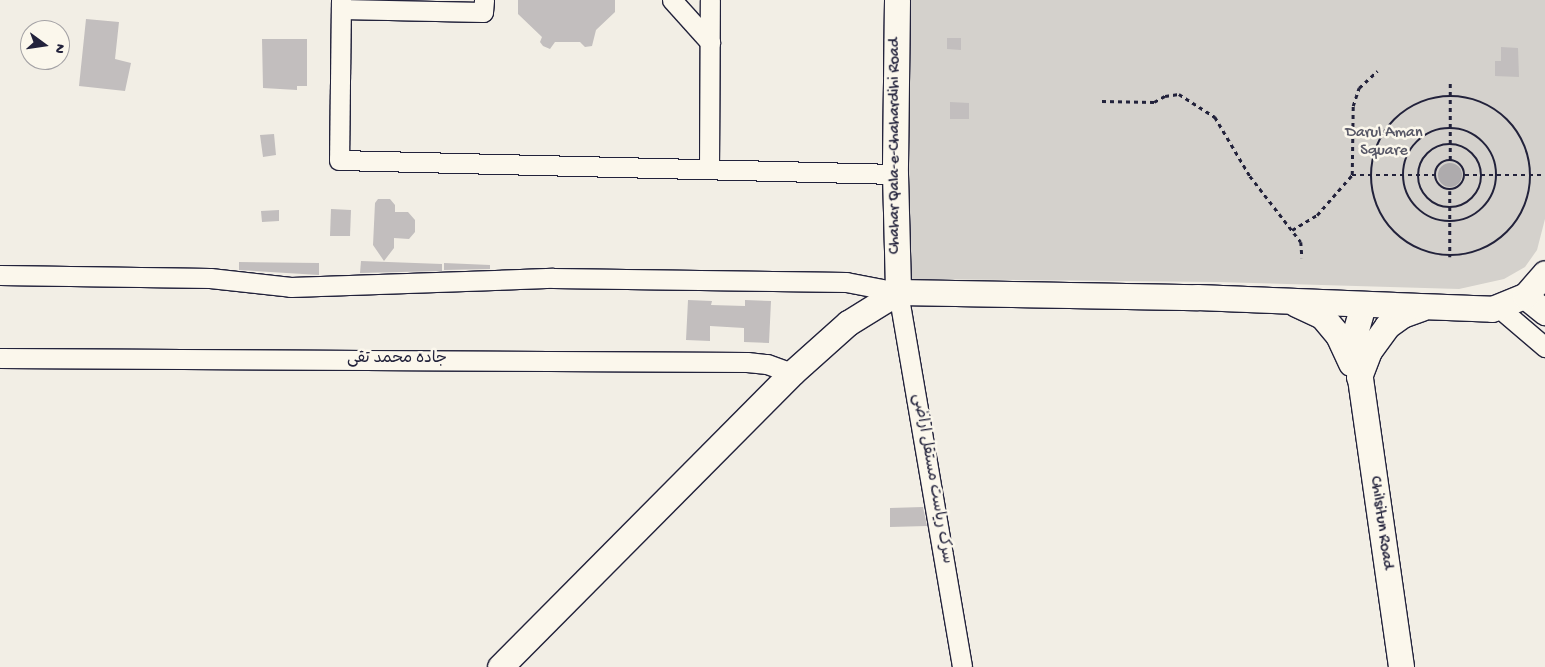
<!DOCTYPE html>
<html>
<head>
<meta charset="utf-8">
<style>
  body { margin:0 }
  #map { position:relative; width:1545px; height:667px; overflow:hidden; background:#f2eee5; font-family:"Gochi Hand","Playpen Sans Arabic",sans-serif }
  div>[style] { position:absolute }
  .green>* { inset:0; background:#d4d1cc }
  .water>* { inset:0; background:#aeabad }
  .round { border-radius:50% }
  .building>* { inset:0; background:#c2bebe }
  .path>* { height:2.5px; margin-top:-1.25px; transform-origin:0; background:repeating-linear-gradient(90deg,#22223b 0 4px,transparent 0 8px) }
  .path>.ring { margin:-1.25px; padding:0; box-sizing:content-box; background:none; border:2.5px solid #22223b; border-radius:50% }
  .roads { filter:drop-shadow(1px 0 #22223b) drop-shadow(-1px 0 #22223b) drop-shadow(0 1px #22223b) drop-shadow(0 -1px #22223b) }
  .minor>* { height:19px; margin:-9.5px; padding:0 9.5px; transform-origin:9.5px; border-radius:9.5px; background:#fbf7ec }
  .major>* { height:25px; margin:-12.5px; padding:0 12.5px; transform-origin:12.5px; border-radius:12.5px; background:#fbf7ec }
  span { translate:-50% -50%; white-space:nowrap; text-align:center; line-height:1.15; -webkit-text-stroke:5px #fbf7ec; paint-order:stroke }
  .park-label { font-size:16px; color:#575766 }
  .street-label { font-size:16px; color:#22223b }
  .north { position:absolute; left:20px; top:20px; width:50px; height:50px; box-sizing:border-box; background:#fbf7ec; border:1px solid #a4a2a5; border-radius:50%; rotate:104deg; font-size:14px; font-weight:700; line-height:20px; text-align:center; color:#22223b }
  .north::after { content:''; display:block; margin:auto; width:18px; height:22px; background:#22223b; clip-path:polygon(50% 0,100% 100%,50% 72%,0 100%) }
</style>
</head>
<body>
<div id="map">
  <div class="green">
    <div style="clip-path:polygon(909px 0,1545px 0,1545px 219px,1537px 250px,1525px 267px,1504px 279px,1459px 289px,1216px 282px,907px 279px)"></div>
  </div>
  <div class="water">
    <div class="round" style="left:1438px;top:163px;width:24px;height:24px"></div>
  </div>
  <div class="building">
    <div style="clip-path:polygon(518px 0,615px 0,615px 12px,596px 30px,592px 46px,585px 47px,580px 42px,555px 42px,550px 49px,543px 46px,540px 42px,542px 37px,518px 14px)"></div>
    <div style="clip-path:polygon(86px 19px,119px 22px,115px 59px,131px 63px,125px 91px,79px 86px)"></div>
    <div style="clip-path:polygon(947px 38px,961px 38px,961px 50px,947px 49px)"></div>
    <div style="clip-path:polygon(262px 39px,307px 39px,307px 86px,297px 86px,297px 90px,263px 88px)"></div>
    <div style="clip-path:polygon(1501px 47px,1518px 48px,1519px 77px,1495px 76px,1495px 61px,1501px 61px)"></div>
    <div style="clip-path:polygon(950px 102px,969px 103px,969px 119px,950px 119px)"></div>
    <div style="clip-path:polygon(274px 134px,276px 155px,263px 157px,260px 135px)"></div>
    <div style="clip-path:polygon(378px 199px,390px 199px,395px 205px,395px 212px,408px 212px,415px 220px,415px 232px,409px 239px,394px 238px,394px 248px,384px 261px,373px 245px,375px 203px)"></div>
    <div style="clip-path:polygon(331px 209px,351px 210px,350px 236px,330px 236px)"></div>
    <div style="clip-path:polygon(279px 210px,279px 221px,262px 222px,261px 211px)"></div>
    <div style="clip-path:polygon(361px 261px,442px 264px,442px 271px,360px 273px)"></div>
    <div style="clip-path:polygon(239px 262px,319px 263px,319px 275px,239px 270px)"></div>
    <div style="clip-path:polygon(444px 263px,490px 265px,490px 269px,444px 270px)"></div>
    <div style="clip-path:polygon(688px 300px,712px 301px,711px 305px,745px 306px,745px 300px,771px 301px,769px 343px,744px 342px,744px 328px,710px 326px,710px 341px,686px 340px)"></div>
    <div style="clip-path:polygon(923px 507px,927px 526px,890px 527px,890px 508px)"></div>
  </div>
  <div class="path">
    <div class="ring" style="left:1371px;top:96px;width:157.5px;height:157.5px"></div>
    <div style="left:1102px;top:101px;width:52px;rotate:1.1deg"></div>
    <div style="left:1154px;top:102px;width:13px;rotate:-29deg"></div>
    <div style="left:1165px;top:96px;width:14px;rotate:-8deg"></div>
    <div style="left:1179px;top:94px;width:43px;rotate:32.6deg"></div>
    <div style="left:1215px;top:117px;width:69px;rotate:59.3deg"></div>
    <div style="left:1250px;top:176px;width:83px;rotate:52.3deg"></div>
    <div style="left:1301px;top:242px;width:16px;rotate:86deg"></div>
    <div class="ring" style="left:1403px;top:128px;width:91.5px;height:91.5px"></div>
    <div class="ring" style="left:1418px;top:144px;width:61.5px;height:61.5px"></div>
    <div style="left:1450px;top:160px;width:80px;rotate:-90deg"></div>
    <div class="ring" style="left:1435px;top:160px;width:27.5px;height:27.5px"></div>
    <div style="left:1352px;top:175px;width:83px"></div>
    <div style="left:1465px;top:175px;width:76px"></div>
    <div style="left:1450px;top:191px;width:66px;rotate:90deg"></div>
    <div style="left:1292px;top:230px;width:29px;rotate:-31deg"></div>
    <div style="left:1317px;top:215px;width:53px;rotate:-48.8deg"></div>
    <div style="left:1352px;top:175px;width:69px;rotate:-89.2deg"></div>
    <div style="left:1353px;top:106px;width:19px;rotate:-72deg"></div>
    <div style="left:1359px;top:88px;width:25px;rotate:-43deg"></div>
  </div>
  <div class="roads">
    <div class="minor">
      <div style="left:341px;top:0;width:160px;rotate:90.7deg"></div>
      <div style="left:339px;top:160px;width:556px;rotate:1.44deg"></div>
      <div style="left:672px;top:0;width:57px;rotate:47.9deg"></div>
      <div style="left:341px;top:9px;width:142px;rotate:1.2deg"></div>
      <div style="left:483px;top:12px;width:12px;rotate:-85deg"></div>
      <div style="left:709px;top:169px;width:169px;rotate:-89.7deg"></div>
      <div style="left:0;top:275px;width:210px;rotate:0.8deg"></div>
      <div style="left:210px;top:278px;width:81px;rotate:6.3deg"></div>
      <div style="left:291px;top:287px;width:262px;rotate:-2deg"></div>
      <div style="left:553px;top:278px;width:293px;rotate:0.8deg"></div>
      <div style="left:846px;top:282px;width:53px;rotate:10.9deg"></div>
      <div style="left:898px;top:292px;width:380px;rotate:80.3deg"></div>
      <div style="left:1498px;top:307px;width:62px;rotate:40.4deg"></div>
      <div style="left:0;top:358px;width:747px;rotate:0.31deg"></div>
      <div style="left:747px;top:362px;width:20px;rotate:6deg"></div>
      <div style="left:767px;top:364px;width:27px;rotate:20deg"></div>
    </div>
    <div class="major">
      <div style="left:897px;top:0;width:174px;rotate:90.7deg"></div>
      <div style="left:895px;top:174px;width:118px;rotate:88.5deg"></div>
      <div style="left:1525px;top:296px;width:26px;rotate:39deg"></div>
      <div style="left:1296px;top:304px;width:29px;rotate:25deg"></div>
      <div style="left:1322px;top:316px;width:25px;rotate:50deg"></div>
      <div style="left:1338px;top:335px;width:31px;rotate:65deg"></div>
      <div style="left:1363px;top:305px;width:32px;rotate:106deg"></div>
      <div style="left:1354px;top:336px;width:334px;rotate:81.9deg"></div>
      <div style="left:1359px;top:377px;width:28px;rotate:-69deg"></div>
      <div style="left:1369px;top:351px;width:31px;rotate:-54deg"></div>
      <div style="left:1387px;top:326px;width:19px;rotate:-36deg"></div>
      <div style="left:1402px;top:315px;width:20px;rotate:-20deg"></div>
      <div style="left:500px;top:667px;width:414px;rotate:-45.2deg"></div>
      <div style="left:792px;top:373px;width:75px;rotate:-41.8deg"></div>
      <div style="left:848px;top:323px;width:59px;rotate:-31.8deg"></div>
      <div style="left:898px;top:292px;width:299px;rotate:1deg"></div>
      <div style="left:1197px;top:297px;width:295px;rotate:2.3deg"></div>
      <div style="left:1492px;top:309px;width:35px;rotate:-22deg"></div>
      <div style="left:1525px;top:296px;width:30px;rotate:-49deg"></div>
    </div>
  </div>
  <div class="park-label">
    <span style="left:1384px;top:143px">Darul Aman<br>Square</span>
  </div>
  <div class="street-label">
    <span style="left:896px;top:146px;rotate:-90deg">Chahar Qala-e-Chahardihi Road</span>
    <span style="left:397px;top:360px">جاده محمد تقی</span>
    <span style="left:931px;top:479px;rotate:80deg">سرک ریاست مستقل اراضی</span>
    <span style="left:1380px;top:523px;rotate:82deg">Chilsitun Road</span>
  </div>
  <div class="north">N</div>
</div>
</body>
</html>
